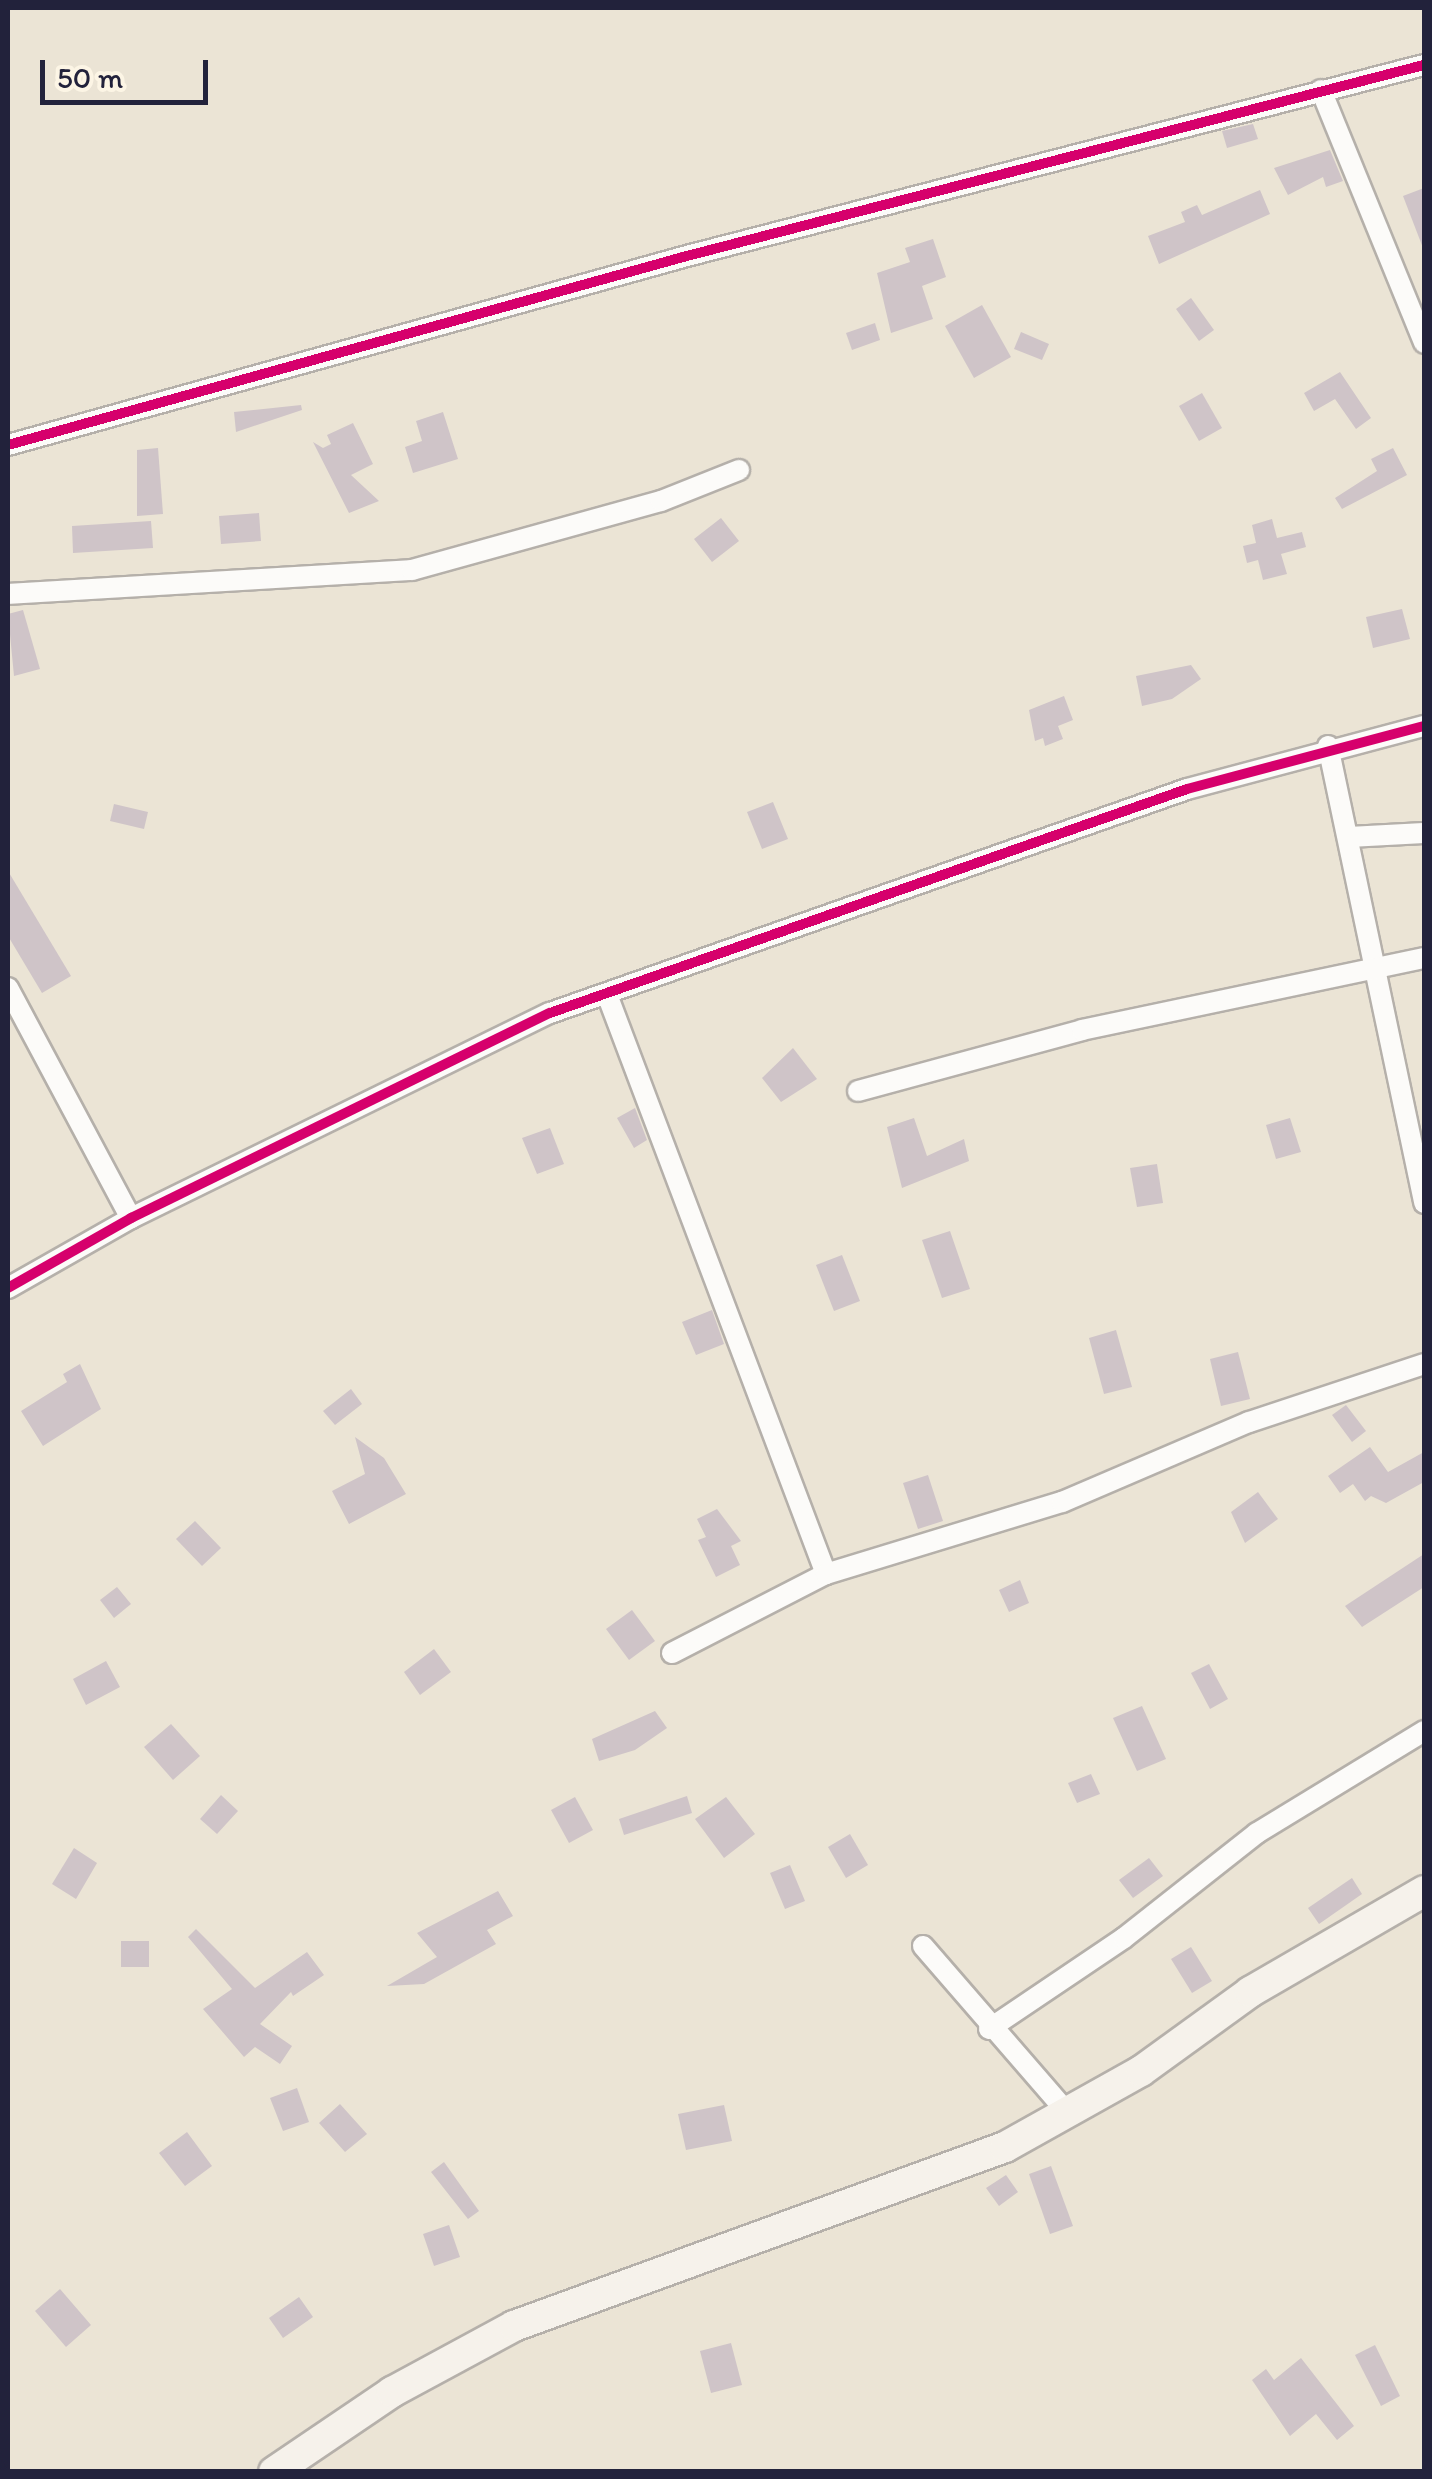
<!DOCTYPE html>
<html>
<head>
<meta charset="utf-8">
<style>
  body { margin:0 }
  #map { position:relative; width:1432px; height:2479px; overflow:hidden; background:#ebe4d5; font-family:Itim,sans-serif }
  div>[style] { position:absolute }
  .building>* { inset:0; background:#cfc4c8 }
  .roads { filter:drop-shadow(2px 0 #b5b0aa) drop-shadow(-2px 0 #b5b0aa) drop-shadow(0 2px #b5b0aa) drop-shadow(0 -2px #b5b0aa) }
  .street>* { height:20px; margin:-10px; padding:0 10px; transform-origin:10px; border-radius:10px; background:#fcfbf9 }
  .secondary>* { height:30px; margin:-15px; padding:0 15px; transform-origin:15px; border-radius:15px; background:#f6f2eb }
  .cycleway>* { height:10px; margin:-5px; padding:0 5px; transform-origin:5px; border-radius:5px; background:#d6006c }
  span { translate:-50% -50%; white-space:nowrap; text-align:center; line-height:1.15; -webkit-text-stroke:10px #fcf5e5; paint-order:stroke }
  .frame { position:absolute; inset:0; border:10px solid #22223b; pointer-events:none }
  .scale { position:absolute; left:40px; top:60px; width:168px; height:45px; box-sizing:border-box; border:5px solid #22223b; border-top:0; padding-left:12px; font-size:30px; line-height:35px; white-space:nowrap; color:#22223b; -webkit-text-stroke:8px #fcf5e5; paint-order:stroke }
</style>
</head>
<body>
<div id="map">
  <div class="building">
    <div style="clip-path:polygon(1253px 124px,1258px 139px,1227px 148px,1222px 131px)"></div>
    <div style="clip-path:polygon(1330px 150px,1343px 181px,1326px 187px,1323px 177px,1288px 195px,1274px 168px)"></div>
    <div style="clip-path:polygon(1424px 188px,1424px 247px,1423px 248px,1403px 196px)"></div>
    <div style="clip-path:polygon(1260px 190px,1270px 214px,1159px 264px,1148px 236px,1185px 222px,1181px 212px,1197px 205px,1202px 215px)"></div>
    <div style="clip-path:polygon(933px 239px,946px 277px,922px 286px,933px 319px,891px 333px,877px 273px,910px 262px,905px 248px)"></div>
    <div style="clip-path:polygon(1191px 298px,1214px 330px,1199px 341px,1176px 309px)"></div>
    <div style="clip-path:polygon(982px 305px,1011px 357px,974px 378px,945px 326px)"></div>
    <div style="clip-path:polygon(875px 323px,880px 340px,852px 350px,846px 333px)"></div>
    <div style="clip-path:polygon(1021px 332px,1049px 344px,1042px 360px,1014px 349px)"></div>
    <div style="clip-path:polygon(1340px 372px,1371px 418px,1356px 429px,1335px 399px,1314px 411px,1304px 393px)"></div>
    <div style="clip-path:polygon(1202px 393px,1222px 428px,1199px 441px,1179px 406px)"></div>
    <div style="clip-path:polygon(301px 405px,302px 410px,236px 432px,234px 412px)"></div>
    <div style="clip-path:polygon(443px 412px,458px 459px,413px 473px,405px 447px,422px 441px,416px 421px)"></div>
    <div style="clip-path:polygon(353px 423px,373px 464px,351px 475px,379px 501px,349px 513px,313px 442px,323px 448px,331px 444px,327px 435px)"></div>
    <div style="clip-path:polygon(158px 448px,163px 514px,137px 516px,137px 450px)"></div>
    <div style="clip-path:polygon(1393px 448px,1407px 475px,1342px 509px,1335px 498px,1377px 471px,1371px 459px)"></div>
    <div style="clip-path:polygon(259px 513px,261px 541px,221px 544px,219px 516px)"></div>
    <div style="clip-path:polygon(721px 518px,739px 541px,712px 562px,694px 539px)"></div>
    <div style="clip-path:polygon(1272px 519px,1277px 538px,1302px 532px,1306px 547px,1281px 554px,1287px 574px,1263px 580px,1258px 560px,1247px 563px,1243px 546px,1256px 543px,1252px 525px)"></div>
    <div style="clip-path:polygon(151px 521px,153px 548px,73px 553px,72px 526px)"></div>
    <div style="clip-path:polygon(1402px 609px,1410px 639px,1373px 648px,1366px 617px)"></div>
    <div style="clip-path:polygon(23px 610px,40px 669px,14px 676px,8px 614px)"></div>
    <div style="clip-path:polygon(1191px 665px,1201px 679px,1172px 699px,1142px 706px,1136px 676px)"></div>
    <div style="clip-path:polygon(1064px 696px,1073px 720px,1058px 726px,1063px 739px,1045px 746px,1043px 738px,1035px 741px,1029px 710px)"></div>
    <div style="clip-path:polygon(773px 802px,788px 839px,762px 849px,747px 812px)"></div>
    <div style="clip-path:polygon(114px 804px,148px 812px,144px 829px,110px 821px)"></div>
    <div style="clip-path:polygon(8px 871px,71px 976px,42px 993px,8px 936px)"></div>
    <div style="clip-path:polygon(793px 1048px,817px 1079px,781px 1102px,762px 1078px)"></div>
    <div style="clip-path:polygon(635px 1108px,647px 1140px,634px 1148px,617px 1118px)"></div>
    <div style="clip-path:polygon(914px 1118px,927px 1156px,964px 1139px,969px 1161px,902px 1188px,887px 1127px)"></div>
    <div style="clip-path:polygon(1290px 1118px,1301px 1152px,1276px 1159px,1266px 1125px)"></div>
    <div style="clip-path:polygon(550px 1128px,564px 1164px,537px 1174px,522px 1138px)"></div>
    <div style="clip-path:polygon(1157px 1164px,1163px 1203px,1137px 1207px,1130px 1168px)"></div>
    <div style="clip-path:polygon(950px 1231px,970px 1289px,942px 1298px,922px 1240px)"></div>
    <div style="clip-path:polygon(842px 1255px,860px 1301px,834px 1311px,816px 1265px)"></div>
    <div style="clip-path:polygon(712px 1310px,724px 1344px,696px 1355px,682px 1322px)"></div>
    <div style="clip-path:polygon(1116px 1330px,1132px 1387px,1104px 1394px,1089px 1338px)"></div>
    <div style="clip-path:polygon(1238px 1352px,1250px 1399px,1221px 1406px,1210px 1359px)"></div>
    <div style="clip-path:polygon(80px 1364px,101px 1409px,43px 1446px,21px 1411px,67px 1382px,63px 1374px)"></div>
    <div style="clip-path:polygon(351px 1389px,362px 1404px,335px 1425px,323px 1411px)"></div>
    <div style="clip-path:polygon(1346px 1405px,1366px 1431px,1352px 1442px,1332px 1415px)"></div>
    <div style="clip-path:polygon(355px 1437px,384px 1458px,406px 1494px,349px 1524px,332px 1491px,365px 1474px)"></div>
    <div style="clip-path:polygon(1370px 1447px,1388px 1472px,1424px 1452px,1424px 1482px,1386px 1503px,1371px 1496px,1365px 1501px,1353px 1484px,1340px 1493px,1328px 1476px)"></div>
    <div style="clip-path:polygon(928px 1475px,943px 1521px,918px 1529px,903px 1483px)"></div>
    <div style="clip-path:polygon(1258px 1492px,1278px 1519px,1245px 1543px,1231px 1512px)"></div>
    <div style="clip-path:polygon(717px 1509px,741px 1541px,731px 1546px,740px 1565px,716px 1577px,698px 1540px,706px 1537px,697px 1519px)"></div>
    <div style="clip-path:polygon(195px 1521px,221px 1548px,202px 1566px,176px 1539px)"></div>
    <div style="clip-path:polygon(1424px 1554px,1424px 1587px,1362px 1627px,1345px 1606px)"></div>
    <div style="clip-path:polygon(1020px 1580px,1029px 1603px,1009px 1612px,999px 1590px)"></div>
    <div style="clip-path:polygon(117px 1587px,131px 1604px,114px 1618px,100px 1600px)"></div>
    <div style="clip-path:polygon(632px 1610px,655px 1641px,629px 1660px,606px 1629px)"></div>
    <div style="clip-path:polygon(434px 1649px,451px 1672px,420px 1695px,404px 1672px)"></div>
    <div style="clip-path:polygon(106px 1661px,120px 1687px,86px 1705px,73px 1679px)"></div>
    <div style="clip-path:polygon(1209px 1664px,1228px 1699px,1210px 1709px,1191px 1673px)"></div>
    <div style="clip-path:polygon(1142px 1706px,1166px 1759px,1137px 1771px,1113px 1718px)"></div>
    <div style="clip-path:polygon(655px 1711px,667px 1728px,635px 1750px,599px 1761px,592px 1739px)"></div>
    <div style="clip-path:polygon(171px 1724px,200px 1756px,173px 1780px,144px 1747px)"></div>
    <div style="clip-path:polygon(1091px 1774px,1100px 1794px,1077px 1803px,1068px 1783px)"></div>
    <div style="clip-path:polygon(221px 1795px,238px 1811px,217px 1834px,200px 1819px)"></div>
    <div style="clip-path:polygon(687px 1796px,692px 1813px,624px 1835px,619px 1819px)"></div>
    <div style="clip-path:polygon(575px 1797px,593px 1830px,569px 1843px,551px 1810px)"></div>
    <div style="clip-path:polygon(726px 1797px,755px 1834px,724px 1858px,695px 1819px)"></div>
    <div style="clip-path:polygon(850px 1834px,868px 1865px,846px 1878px,828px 1847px)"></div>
    <div style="clip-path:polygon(74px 1848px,97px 1863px,76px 1899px,52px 1884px)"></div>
    <div style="clip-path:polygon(1149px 1858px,1163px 1876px,1133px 1898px,1119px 1880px)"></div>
    <div style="clip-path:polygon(790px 1865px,805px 1901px,785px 1909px,770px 1873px)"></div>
    <div style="clip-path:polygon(1352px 1878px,1362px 1894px,1319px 1924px,1308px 1908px)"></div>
    <div style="clip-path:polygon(498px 1891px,513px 1916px,487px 1930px,496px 1944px,424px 1984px,387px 1986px,437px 1957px,417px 1933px)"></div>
    <div style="clip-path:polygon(196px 1929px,255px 1988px,307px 1952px,324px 1975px,293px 1996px,291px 1992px,260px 2024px,292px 2046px,280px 2064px,255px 2047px,244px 2057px,203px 2009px,232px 1989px,188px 1937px)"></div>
    <div style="clip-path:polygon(121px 1941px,149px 1941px,149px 1967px,121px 1967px)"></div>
    <div style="clip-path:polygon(1191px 1947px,1212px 1981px,1192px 1993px,1171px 1959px)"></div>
    <div style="clip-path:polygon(297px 2088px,309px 2122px,283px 2131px,270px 2098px)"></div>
    <div style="clip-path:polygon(340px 2104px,367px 2134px,345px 2152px,319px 2123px)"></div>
    <div style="clip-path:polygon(724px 2105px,732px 2141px,686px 2150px,678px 2114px)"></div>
    <div style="clip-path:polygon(187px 2132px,212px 2166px,185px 2186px,159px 2153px)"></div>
    <div style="clip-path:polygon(444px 2162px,479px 2211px,468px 2219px,431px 2172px)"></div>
    <div style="clip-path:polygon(1051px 2166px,1073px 2226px,1050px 2234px,1029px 2174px)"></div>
    <div style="clip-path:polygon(1006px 2175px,1018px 2192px,999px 2206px,986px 2188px)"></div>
    <div style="clip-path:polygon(449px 2225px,460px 2257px,434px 2266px,423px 2234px)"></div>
    <div style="clip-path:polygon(60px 2289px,91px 2325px,66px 2347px,35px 2311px)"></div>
    <div style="clip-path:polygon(299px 2297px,313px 2317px,283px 2338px,269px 2318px)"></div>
    <div style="clip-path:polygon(731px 2343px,742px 2385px,711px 2393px,700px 2351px)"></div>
    <div style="clip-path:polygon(1375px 2345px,1400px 2396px,1381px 2406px,1355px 2355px)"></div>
    <div style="clip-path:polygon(1301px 2358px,1354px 2426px,1337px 2440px,1316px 2414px,1290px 2436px,1252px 2380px,1266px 2369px,1274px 2380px)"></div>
  </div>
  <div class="roads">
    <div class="street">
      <div style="left:1321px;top:90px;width:273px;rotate:67.8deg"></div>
      <div style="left:8px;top:445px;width:701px;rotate:-15.56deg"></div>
      <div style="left:683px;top:257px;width:765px;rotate:-14.53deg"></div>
      <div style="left:8px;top:594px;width:405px;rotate:-3.4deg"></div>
      <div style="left:412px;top:570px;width:258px;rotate:-15.5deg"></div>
      <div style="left:661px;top:501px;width:84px;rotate:-21.7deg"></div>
      <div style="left:1328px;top:746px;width:467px;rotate:78.1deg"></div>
      <div style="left:1349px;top:837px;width:75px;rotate:-3.1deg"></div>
      <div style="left:8px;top:988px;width:261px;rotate:61.9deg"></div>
      <div style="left:608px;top:997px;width:617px;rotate:69.3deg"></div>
      <div style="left:858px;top:1091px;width:232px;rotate:-15.2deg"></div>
      <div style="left:1082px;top:1030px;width:349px;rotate:-11.9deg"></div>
      <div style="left:8px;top:1288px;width:142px;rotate:-29.6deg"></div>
      <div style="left:131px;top:1218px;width:466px;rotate:-26.1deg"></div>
      <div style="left:550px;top:1013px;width:675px;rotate:-19.37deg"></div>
      <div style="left:1187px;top:789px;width:245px;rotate:-14.9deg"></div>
      <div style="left:672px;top:1653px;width:173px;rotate:-27.2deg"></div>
      <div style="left:826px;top:1574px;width:247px;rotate:-17deg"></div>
      <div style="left:1062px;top:1502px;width:203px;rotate:-23.2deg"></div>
      <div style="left:1249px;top:1422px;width:184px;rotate:-18.3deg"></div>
      <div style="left:923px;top:1946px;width:220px;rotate:49.1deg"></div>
      <div style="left:989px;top:2029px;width:163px;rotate:-34deg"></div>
      <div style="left:1124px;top:1938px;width:169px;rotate:-38.3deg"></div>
      <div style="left:1257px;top:1833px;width:196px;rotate:-31.4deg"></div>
    </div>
    <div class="secondary">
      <div style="left:274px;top:2472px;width:143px;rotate:-34.1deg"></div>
      <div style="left:392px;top:2392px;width:139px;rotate:-28.4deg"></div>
      <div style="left:514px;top:2326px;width:523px;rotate:-20.03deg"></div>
      <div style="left:1005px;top:2147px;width:156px;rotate:-29.2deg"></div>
      <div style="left:1141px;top:2071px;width:135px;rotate:-35.9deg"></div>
      <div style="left:1250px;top:1992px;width:201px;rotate:-30.1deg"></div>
    </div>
  </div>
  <div class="cycleway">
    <div style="left:8px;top:445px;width:701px;rotate:-15.56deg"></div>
    <div style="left:683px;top:257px;width:765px;rotate:-14.53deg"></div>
    <div style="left:8px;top:1288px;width:142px;rotate:-29.6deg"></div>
    <div style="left:131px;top:1218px;width:466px;rotate:-26.1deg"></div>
    <div style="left:550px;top:1013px;width:675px;rotate:-19.37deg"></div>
    <div style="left:1187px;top:789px;width:245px;rotate:-14.9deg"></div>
  </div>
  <div class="frame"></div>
  <div class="scale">50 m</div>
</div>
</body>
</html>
